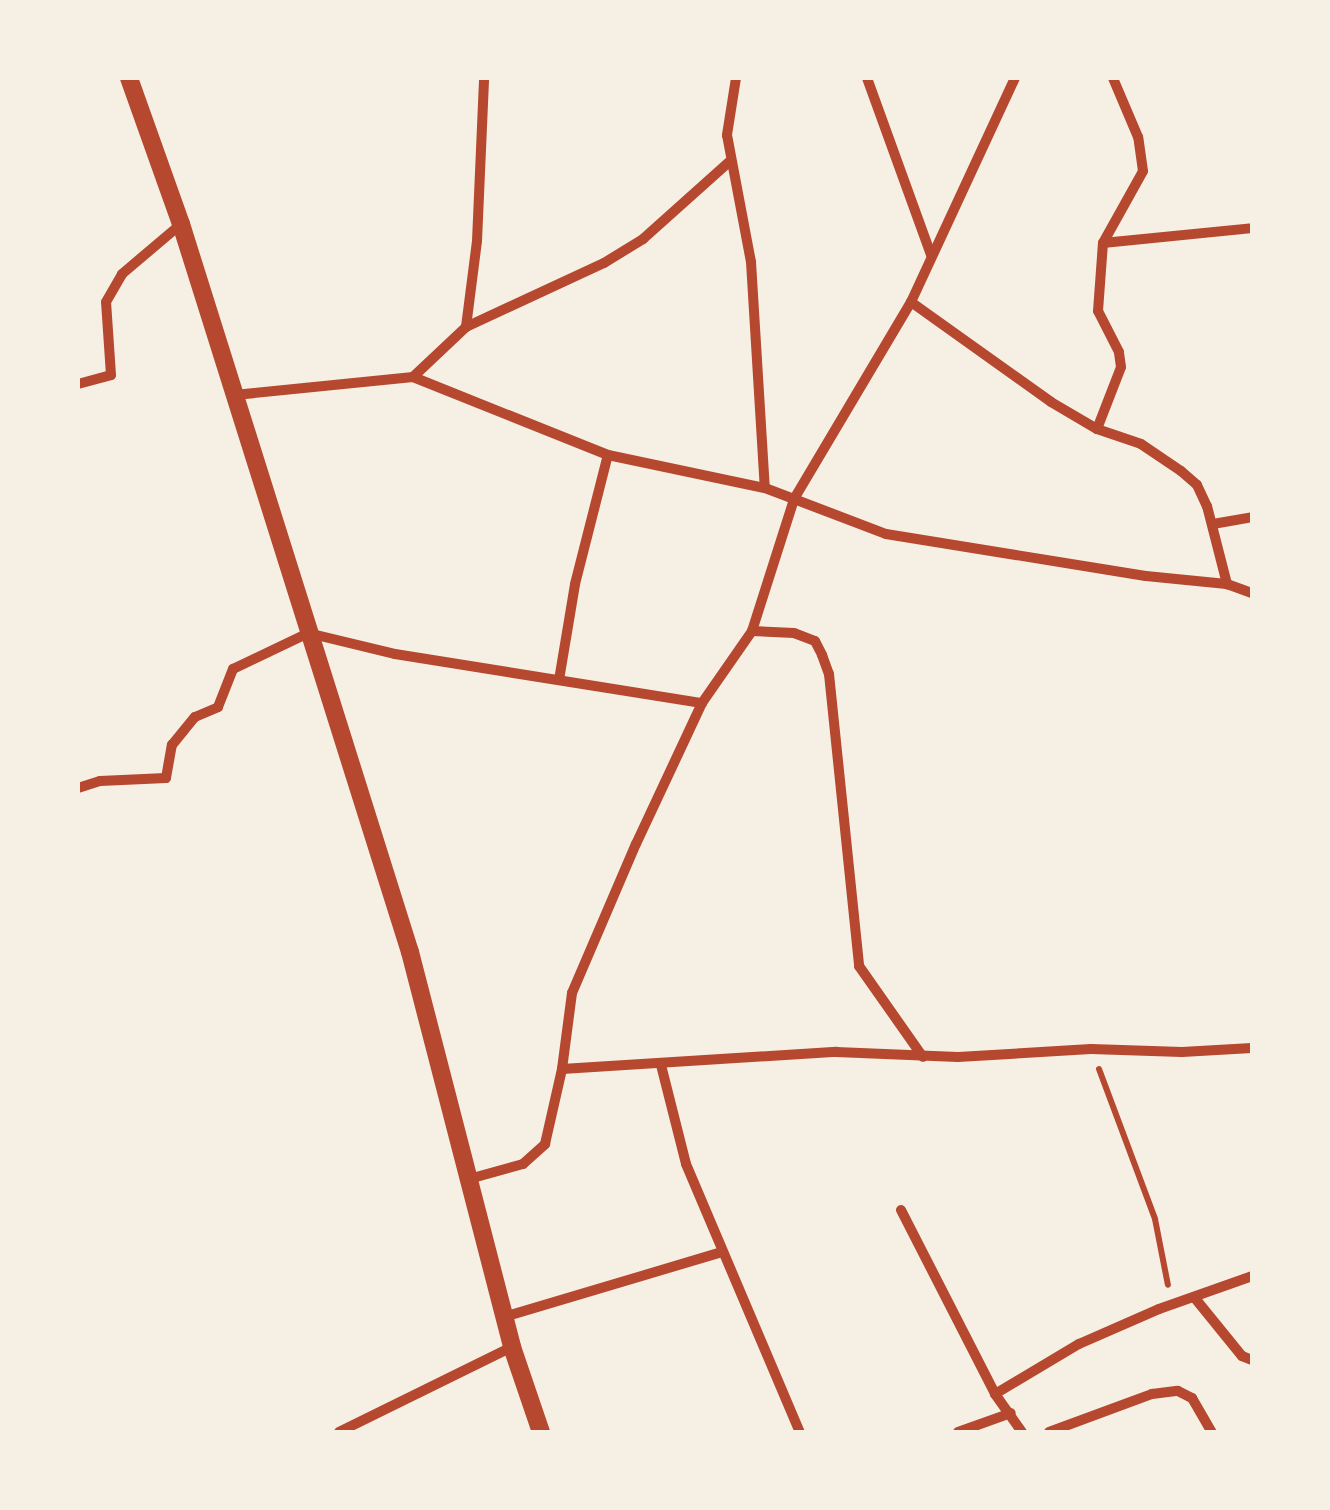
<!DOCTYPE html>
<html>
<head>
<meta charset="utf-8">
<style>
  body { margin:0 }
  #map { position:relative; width:1330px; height:1510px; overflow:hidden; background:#f6efe4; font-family:"Open Sans",sans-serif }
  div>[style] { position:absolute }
  .path>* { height:6px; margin:-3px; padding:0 3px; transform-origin:3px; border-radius:3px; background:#b5482f }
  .minor>* { height:10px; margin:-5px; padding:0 5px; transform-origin:5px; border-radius:5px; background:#b5482f }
  .tertiary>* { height:18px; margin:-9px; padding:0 9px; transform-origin:9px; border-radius:9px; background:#b5482f }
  span { translate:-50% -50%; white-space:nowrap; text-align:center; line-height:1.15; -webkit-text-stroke:9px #f6efe4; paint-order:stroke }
  .frame { position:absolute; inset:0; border:80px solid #f6efe4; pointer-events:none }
</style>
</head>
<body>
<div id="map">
  <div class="path">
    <div style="left:1099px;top:1069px;width:160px;rotate:69.5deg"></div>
    <div style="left:1155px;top:1219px;width:67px;rotate:78.9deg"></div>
  </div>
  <div class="minor">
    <div style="left:736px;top:78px;width:58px;rotate:99deg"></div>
    <div style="left:727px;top:135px;width:129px;rotate:79.3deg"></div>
    <div style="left:751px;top:262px;width:226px;rotate:86.5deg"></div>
    <div style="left:867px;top:78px;width:188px;rotate:70.1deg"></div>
    <div style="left:1103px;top:243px;width:150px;rotate:-5.7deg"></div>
    <div style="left:911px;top:302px;width:172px;rotate:35.5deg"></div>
    <div style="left:1051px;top:402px;width:53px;rotate:30.4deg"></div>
    <div style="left:1097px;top:429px;width:46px;rotate:18.8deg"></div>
    <div style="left:1141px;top:444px;width:48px;rotate:34deg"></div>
    <div style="left:1181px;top:471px;width:21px;rotate:41deg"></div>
    <div style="left:1197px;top:485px;width:23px;rotate:65deg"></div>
    <div style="left:1207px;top:506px;width:81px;rotate:75.6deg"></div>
    <div style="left:466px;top:327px;width:87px;rotate:-82.7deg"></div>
    <div style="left:477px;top:241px;width:163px;rotate:-87.5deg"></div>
    <div style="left:413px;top:377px;width:73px;rotate:-43.3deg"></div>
    <div style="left:466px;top:327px;width:152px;rotate:-24.9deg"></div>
    <div style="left:604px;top:263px;width:46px;rotate:-31.6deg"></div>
    <div style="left:643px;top:239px;width:115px;rotate:-41.8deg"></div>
    <div style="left:78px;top:384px;width:34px;rotate:-15deg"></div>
    <div style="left:111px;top:375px;width:73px;rotate:-93.9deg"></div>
    <div style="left:106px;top:302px;width:32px;rotate:-60deg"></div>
    <div style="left:122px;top:274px;width:77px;rotate:-40.3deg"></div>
    <div style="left:235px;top:395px;width:179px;rotate:-5.8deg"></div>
    <div style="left:413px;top:377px;width:210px;rotate:21.8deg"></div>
    <div style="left:608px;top:455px;width:160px;rotate:11.9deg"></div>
    <div style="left:765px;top:488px;width:129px;rotate:20.8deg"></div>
    <div style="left:886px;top:534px;width:263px;rotate:9.2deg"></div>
    <div style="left:1146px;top:576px;width:81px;rotate:5.6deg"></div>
    <div style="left:1227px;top:584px;width:27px;rotate:20deg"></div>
    <div style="left:1097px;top:429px;width:66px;rotate:-68.8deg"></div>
    <div style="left:1121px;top:367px;width:15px;rotate:-98deg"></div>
    <div style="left:1119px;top:352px;width:46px;rotate:-117.1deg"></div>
    <div style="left:1098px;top:311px;width:68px;rotate:-85.8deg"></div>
    <div style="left:1103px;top:243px;width:82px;rotate:-60.9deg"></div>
    <div style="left:1143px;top:171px;width:34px;rotate:-98deg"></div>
    <div style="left:1138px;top:137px;width:64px;rotate:-113deg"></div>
    <div style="left:1213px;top:524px;width:40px;rotate:-10deg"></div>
    <div style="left:752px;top:631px;width:42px;rotate:2.7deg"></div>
    <div style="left:794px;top:633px;width:22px;rotate:21deg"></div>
    <div style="left:815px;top:641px;width:16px;rotate:63deg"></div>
    <div style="left:822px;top:655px;width:20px;rotate:70deg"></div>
    <div style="left:829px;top:674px;width:294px;rotate:84.1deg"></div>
    <div style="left:859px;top:966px;width:111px;rotate:54.9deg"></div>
    <div style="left:559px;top:680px;width:97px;rotate:-80.5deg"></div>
    <div style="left:575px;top:584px;width:133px;rotate:-75.7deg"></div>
    <div style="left:78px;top:788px;width:23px;rotate:-18deg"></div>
    <div style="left:100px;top:781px;width:66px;rotate:-2.6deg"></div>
    <div style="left:166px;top:778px;width:34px;rotate:-80deg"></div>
    <div style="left:172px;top:745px;width:36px;rotate:-51deg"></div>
    <div style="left:195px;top:717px;width:25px;rotate:-23deg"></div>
    <div style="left:218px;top:707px;width:41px;rotate:-68.5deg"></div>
    <div style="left:233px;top:669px;width:83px;rotate:-25.6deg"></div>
    <div style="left:308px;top:633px;width:89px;rotate:13.6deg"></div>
    <div style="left:395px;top:654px;width:311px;rotate:9.1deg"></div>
    <div style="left:661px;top:1065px;width:102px;rotate:75.8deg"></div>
    <div style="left:686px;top:1164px;width:291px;rotate:67deg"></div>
    <div style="left:562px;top:1069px;width:275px;rotate:-3.6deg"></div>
    <div style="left:836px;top:1052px;width:122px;rotate:2.3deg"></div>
    <div style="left:958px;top:1057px;width:133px;rotate:-3.4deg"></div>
    <div style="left:1091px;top:1049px;width:91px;rotate:1.9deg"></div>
    <div style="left:1182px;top:1052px;width:70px;rotate:-3.3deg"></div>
    <div style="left:469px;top:1179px;width:56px;rotate:-15.5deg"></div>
    <div style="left:523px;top:1164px;width:30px;rotate:-42deg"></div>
    <div style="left:545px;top:1144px;width:77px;rotate:-77.2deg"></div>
    <div style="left:562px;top:1069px;width:77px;rotate:-82.5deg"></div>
    <div style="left:572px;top:993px;width:162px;rotate:-66.8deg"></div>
    <div style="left:636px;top:844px;width:156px;rotate:-64.9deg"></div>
    <div style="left:702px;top:703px;width:88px;rotate:-55.2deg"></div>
    <div style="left:752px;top:631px;width:139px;rotate:-72.3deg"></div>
    <div style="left:794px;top:499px;width:229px;rotate:-59.3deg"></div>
    <div style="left:911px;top:302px;width:247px;rotate:-65.1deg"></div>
    <div style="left:901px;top:1210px;width:207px;rotate:62.9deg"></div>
    <div style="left:995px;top:1394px;width:47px;rotate:54.6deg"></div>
    <div style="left:1194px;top:1297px;width:76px;rotate:50.9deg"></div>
    <div style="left:1242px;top:1356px;width:11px;rotate:22deg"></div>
    <div style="left:504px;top:1317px;width:227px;rotate:-16.6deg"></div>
    <div style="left:995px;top:1394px;width:98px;rotate:-30.8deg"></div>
    <div style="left:1079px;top:1344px;width:87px;rotate:-23.6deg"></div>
    <div style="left:1159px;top:1309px;width:99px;rotate:-19.5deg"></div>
    <div style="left:339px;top:1432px;width:193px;rotate:-26.2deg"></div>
    <div style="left:958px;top:1432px;width:56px;rotate:-19.7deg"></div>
    <div style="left:1049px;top:1432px;width:110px;rotate:-20.3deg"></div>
    <div style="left:1152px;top:1394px;width:26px;rotate:-7deg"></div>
    <div style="left:1178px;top:1391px;width:16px;rotate:27deg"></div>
    <div style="left:1192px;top:1398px;width:39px;rotate:60deg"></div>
  </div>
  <div class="tertiary">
    <div style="left:129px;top:78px;width:155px;rotate:70.4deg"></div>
    <div style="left:181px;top:224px;width:763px;rotate:72.54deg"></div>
    <div style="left:410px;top:952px;width:408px;rotate:75.5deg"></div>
    <div style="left:512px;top:1347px;width:90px;rotate:71.2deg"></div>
  </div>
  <div class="frame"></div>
</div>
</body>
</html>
